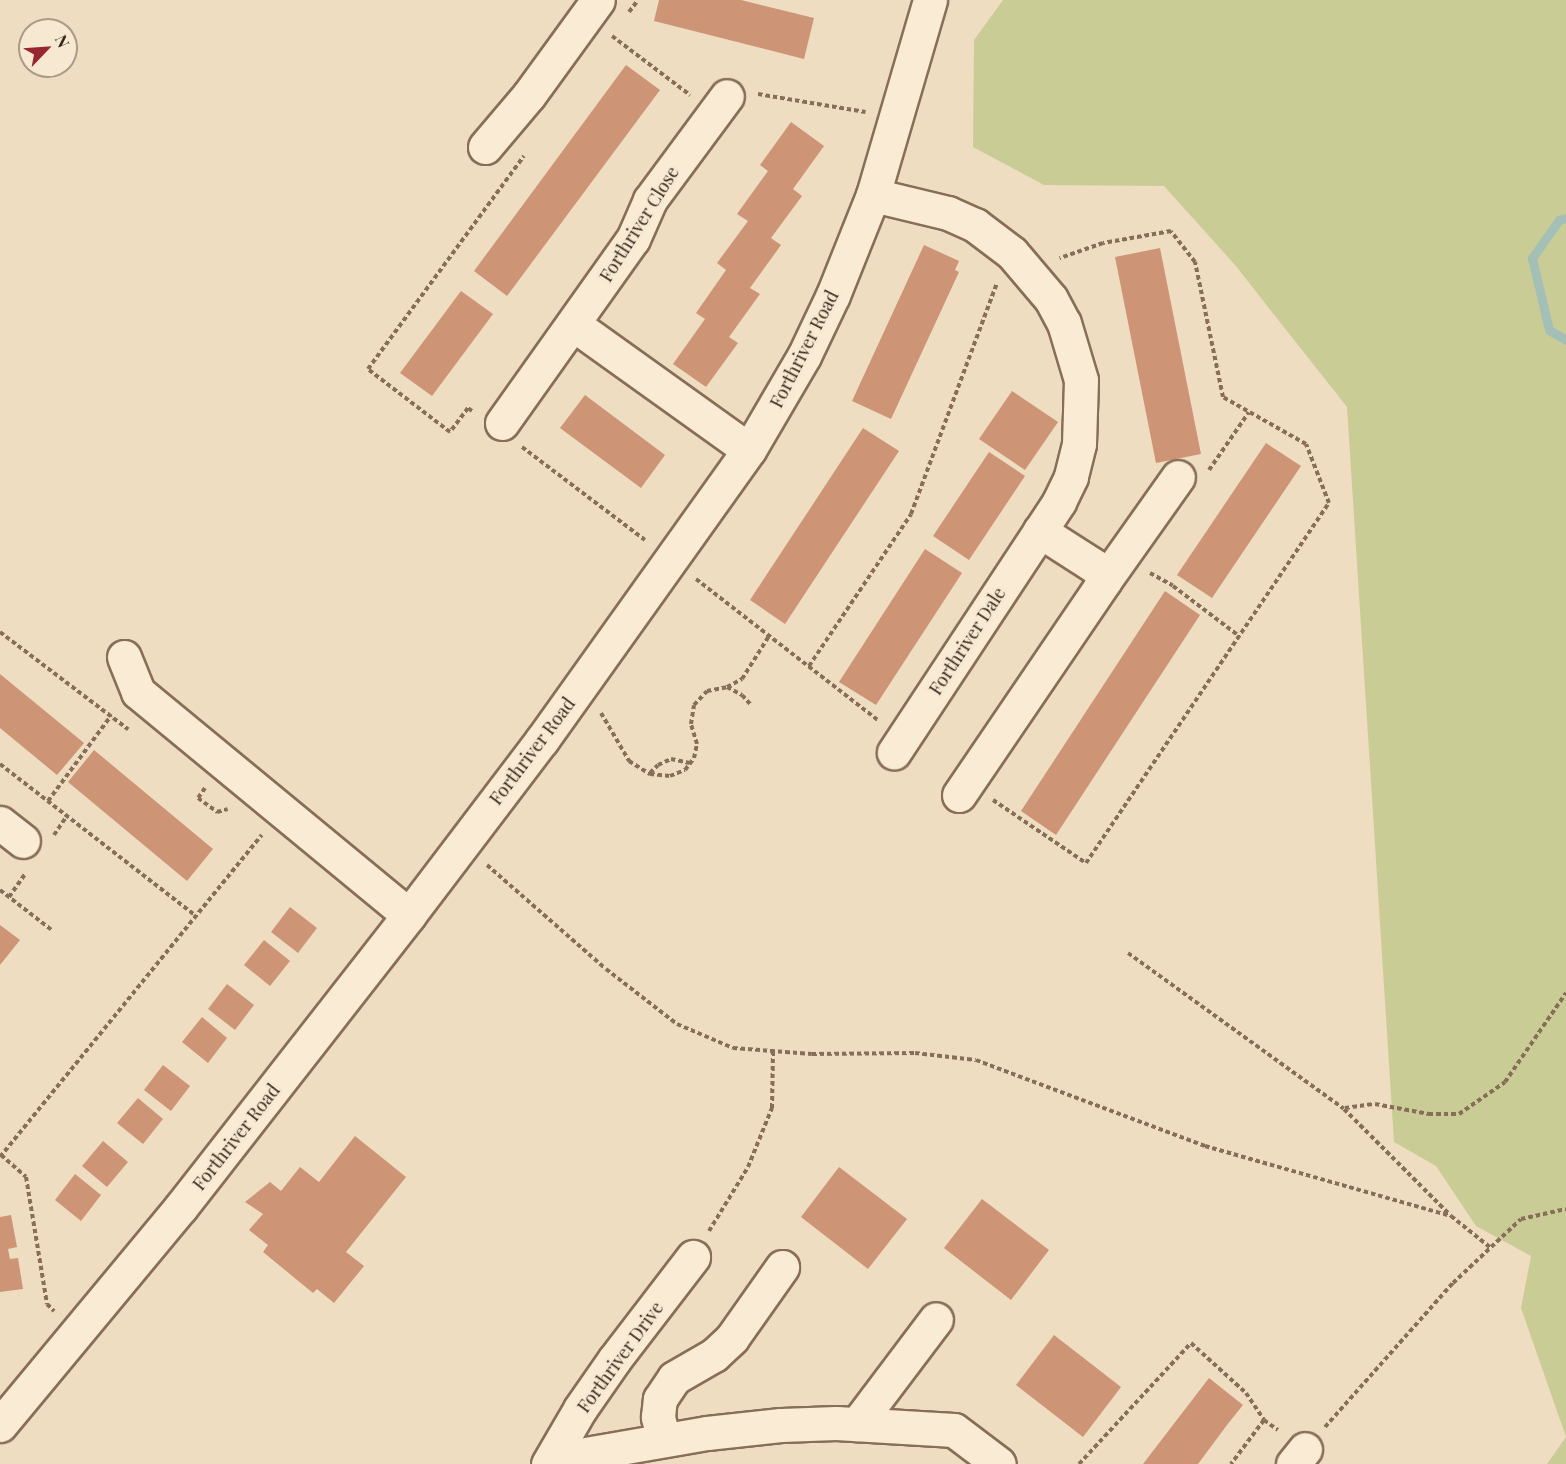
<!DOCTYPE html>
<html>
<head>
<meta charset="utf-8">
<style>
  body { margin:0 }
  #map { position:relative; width:1566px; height:1464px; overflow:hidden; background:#eeddc1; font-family:"Playfair Display",serif }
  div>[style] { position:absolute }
  .green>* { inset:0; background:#cacc95 }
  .stream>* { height:9px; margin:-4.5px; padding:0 4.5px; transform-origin:4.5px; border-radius:4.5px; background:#a4c0b6 }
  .building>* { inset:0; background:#cd9476 }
  .path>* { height:4px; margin-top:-2px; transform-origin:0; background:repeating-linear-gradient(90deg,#886e58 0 4.5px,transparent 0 7.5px) }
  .roads { filter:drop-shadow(2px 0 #886e58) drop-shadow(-2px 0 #886e58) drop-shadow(0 2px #886e58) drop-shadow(0 -2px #886e58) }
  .minor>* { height:33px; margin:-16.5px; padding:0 16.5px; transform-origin:16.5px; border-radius:16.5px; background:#f9ebd4 }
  span { translate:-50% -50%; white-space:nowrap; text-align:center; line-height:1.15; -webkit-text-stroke:4.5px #f6e8d1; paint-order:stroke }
  .street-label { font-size:18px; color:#37281d }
  .north { position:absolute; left:18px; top:18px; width:60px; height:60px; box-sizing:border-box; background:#f6e8d1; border:2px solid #aa9b89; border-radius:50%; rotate:65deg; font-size:16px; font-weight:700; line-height:24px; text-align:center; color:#37281d }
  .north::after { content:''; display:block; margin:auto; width:21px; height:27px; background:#972831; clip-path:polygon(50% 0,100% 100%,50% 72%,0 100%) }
</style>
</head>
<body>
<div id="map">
  <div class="green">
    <div style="clip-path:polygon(1003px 0,1566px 0,1566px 1464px,1547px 1464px,1566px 1437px,1521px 1308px,1531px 1256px,1476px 1226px,1436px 1166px,1394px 1142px,1347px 407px,1235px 265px,1164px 186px,1044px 185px,973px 147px,974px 40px)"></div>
  </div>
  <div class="stream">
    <div style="left:1566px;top:218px;width:7px;rotate:164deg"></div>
    <div style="left:1559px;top:220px;width:47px;rotate:125.4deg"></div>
    <div style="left:1532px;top:258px;width:74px;rotate:76.7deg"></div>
    <div style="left:1549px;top:330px;width:20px;rotate:30deg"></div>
  </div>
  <div class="building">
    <div style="clip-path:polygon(659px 0,741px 0,814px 18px,804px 59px,654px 21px)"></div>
    <div style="clip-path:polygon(626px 65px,660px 90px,507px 296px,474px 271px)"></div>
    <div style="clip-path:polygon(791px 122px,824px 146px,793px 189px,802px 196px,771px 238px,781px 245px,750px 288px,760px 294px,729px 337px,738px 343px,706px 387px,673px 364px,705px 319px,696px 313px,726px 270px,717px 263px,748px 221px,737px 214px,768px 171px,760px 165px)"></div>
    <div style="clip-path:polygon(924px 245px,959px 261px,955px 270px,959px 272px,891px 419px,852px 401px)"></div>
    <div style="clip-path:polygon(1160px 248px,1201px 454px,1156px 463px,1115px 257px)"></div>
    <div style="clip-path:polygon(461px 291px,493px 314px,432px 396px,400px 373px)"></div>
    <div style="clip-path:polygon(1012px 391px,1058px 422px,1025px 470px,979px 439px)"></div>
    <div style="clip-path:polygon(585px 395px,665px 455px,641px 488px,560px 428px)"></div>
    <div style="clip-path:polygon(863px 428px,899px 451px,785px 624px,750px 600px)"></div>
    <div style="clip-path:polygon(1266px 443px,1301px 466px,1212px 598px,1177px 575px)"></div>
    <div style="clip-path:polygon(989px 452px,1025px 476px,969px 560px,933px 536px)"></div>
    <div style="clip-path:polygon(925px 549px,962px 573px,876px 705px,839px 682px)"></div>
    <div style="clip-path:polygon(1165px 591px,1200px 615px,1056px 835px,1021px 811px)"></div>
    <div style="clip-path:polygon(0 674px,84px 743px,57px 775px,0 728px)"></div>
    <div style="clip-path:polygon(94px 750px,213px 849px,187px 881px,68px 782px)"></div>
    <div style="clip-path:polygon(290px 907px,317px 928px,298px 953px,271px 932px)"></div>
    <div style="clip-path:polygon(0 925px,20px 940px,0 965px)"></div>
    <div style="clip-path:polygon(264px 940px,290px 961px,270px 986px,244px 965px)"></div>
    <div style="clip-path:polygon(227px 984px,254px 1005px,235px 1030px,208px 1009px)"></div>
    <div style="clip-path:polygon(202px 1017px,227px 1038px,208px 1063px,182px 1042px)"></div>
    <div style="clip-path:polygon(163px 1065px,190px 1086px,171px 1111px,144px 1090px)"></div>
    <div style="clip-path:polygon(138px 1098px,163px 1119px,143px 1144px,117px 1123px)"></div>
    <div style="clip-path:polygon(355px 1136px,406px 1177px,346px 1252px,364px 1266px,334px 1303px,317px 1289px,313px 1293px,263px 1252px,268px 1245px,249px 1230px,263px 1214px,245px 1202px,270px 1182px,281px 1191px,300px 1167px,319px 1182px)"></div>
    <div style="clip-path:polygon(103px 1141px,128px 1162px,107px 1187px,82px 1166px)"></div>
    <div style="clip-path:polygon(839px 1167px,907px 1219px,868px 1269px,801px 1217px)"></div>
    <div style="clip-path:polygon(75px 1174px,101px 1195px,81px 1221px,55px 1200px)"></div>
    <div style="clip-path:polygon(982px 1199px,1049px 1250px,1011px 1300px,944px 1248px)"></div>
    <div style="clip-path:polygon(11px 1215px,17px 1247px,8px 1249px,10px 1259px,18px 1258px,23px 1289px,0 1292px,0 1217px)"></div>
    <div style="clip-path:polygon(1054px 1335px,1121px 1387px,1083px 1437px,1016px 1385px)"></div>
    <div style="clip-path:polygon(1209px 1378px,1243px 1405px,1227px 1425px,1198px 1464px,1143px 1464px)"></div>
  </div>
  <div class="path">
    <div style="left:629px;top:12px;width:15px;rotate:-53deg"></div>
    <div style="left:612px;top:36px;width:98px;rotate:37.1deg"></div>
    <div style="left:758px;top:94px;width:109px;rotate:9.5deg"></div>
    <div style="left:472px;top:411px;width:5px;rotate:-143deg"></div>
    <div style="left:468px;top:408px;width:30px;rotate:127deg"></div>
    <div style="left:450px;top:432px;width:103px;rotate:-142.5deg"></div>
    <div style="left:368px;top:369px;width:264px;rotate:-53.8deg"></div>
    <div style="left:522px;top:447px;width:154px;rotate:37.1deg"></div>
    <div style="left:1209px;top:470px;width:70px;rotate:-55.4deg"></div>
    <div style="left:1150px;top:573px;width:26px;rotate:29deg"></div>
    <div style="left:1173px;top:586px;width:83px;rotate:37.1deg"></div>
    <div style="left:696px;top:579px;width:230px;rotate:37.8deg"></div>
    <div style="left:0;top:632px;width:161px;rotate:37.2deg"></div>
    <div style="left:809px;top:666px;width:183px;rotate:-56.1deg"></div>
    <div style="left:911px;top:514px;width:246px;rotate:-69.6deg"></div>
    <div style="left:727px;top:687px;width:17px;rotate:28deg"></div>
    <div style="left:742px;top:695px;width:13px;rotate:48deg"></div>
    <div style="left:601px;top:713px;width:56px;rotate:59.7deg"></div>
    <div style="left:629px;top:761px;width:25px;rotate:32deg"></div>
    <div style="left:650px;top:774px;width:20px;rotate:6deg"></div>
    <div style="left:670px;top:776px;width:16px;rotate:-22deg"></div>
    <div style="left:685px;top:770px;width:15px;rotate:-53deg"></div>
    <div style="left:694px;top:758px;width:14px;rotate:-78deg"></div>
    <div style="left:697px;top:744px;width:21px;rotate:-107deg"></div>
    <div style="left:691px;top:724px;width:19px;rotate:-81deg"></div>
    <div style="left:694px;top:705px;width:19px;rotate:-47deg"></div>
    <div style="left:707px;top:691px;width:20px;rotate:-11deg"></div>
    <div style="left:727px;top:687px;width:17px;rotate:-28deg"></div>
    <div style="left:742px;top:679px;width:51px;rotate:-57.9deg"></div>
    <div style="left:0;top:764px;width:247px;rotate:37.8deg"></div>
    <div style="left:650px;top:773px;width:11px;rotate:-45deg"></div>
    <div style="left:658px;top:765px;width:14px;rotate:-25deg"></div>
    <div style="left:671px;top:759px;width:19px;rotate:12deg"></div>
    <div style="left:205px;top:788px;width:12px;rotate:125deg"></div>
    <div style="left:198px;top:798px;width:24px;rotate:36deg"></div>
    <div style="left:217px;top:812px;width:11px;rotate:-15deg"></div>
    <div style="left:993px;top:800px;width:112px;rotate:34.1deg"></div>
    <div style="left:1086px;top:863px;width:434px;rotate:-56deg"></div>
    <div style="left:1329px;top:503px;width:63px;rotate:-111.3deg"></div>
    <div style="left:1306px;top:444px;width:95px;rotate:-150.5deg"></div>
    <div style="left:1223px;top:397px;width:138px;rotate:-101.7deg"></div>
    <div style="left:1195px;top:262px;width:39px;rotate:-128deg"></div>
    <div style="left:1171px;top:231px;width:69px;rotate:170deg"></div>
    <div style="left:1103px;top:243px;width:46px;rotate:160.8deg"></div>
    <div style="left:48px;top:801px;width:106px;rotate:-53.5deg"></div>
    <div style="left:54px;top:835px;width:23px;rotate:-56deg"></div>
    <div style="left:487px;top:865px;width:158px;rotate:41.2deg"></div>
    <div style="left:606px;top:969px;width:90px;rotate:37.8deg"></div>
    <div style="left:677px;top:1024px;width:61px;rotate:23.2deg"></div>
    <div style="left:733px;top:1048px;width:79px;rotate:4.3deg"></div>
    <div style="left:812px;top:1054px;width:103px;rotate:-0.6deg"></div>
    <div style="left:915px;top:1053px;width:61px;rotate:6.5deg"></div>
    <div style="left:976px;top:1060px;width:245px;rotate:20.6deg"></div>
    <div style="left:1205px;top:1146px;width:256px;rotate:15.9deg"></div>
    <div style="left:1451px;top:1216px;width:51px;rotate:38.7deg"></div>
    <div style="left:0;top:890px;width:67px;rotate:37.7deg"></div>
    <div style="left:9px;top:897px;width:29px;rotate:-55deg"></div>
    <div style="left:1128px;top:953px;width:266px;rotate:35.8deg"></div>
    <div style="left:1344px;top:1109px;width:151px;rotate:45deg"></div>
    <div style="left:1345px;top:1108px;width:30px;rotate:-8deg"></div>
    <div style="left:1375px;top:1104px;width:55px;rotate:10.5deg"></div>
    <div style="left:1429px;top:1114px;width:30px"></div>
    <div style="left:1459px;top:1114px;width:56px;rotate:-34.8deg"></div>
    <div style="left:1505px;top:1082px;width:108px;rotate:-55.6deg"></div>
    <div style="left:1px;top:1155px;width:33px;rotate:41deg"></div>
    <div style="left:26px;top:1177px;width:129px;rotate:80.6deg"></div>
    <div style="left:47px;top:1304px;width:10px;rotate:45deg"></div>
    <div style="left:0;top:1157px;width:415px;rotate:-50.9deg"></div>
    <div style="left:709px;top:1231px;width:75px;rotate:-58.6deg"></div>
    <div style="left:748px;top:1167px;width:64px;rotate:-67.9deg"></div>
    <div style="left:772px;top:1108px;width:57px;rotate:-89deg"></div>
    <div style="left:1264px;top:1420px;width:17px;rotate:36deg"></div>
    <div style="left:1325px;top:1427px;width:193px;rotate:-48.4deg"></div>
    <div style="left:1453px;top:1283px;width:93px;rotate:-43.3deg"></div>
    <div style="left:1521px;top:1219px;width:46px;rotate:-12.5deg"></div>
    <div style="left:1079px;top:1464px;width:165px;rotate:-47.2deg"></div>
    <div style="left:1191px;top:1343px;width:74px;rotate:42.3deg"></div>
    <div style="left:1246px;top:1393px;width:32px;rotate:56deg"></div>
    <div style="left:1264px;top:1420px;width:55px;rotate:126.9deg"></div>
  </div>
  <div class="roads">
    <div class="minor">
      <div style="left:485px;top:147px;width:68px;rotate:-49.8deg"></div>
      <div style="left:529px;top:95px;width:117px;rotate:-54deg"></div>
      <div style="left:873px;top:195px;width:77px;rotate:13.5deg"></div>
      <div style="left:948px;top:213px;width:30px;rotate:24deg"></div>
      <div style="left:975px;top:225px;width:46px;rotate:37.1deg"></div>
      <div style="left:1012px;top:253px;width:60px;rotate:49.7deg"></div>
      <div style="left:1051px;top:299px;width:27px;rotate:62deg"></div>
      <div style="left:1064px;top:323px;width:59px;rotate:73.4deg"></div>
      <div style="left:1081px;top:380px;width:64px;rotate:91.8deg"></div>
      <div style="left:1079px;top:444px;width:34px;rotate:104deg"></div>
      <div style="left:1071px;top:477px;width:28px;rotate:116deg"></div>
      <div style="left:1059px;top:502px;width:300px;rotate:123.4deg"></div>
      <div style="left:573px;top:324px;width:216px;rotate:35.6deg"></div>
      <div style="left:502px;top:423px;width:226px;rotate:-54.6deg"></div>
      <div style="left:633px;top:239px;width:43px;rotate:-66.4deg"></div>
      <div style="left:650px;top:200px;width:129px;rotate:-53.5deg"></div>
      <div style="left:1105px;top:580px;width:126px;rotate:-54.7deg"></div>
      <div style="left:124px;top:657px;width:38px;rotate:68deg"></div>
      <div style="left:138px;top:692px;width:351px;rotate:39.5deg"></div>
      <div style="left:959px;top:795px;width:260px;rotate:-55.8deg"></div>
      <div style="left:1105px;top:580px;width:16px;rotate:-125deg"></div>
      <div style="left:1096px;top:567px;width:67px;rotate:-147.3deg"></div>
      <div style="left:0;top:823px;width:29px;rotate:38deg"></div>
      <div style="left:857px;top:1424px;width:131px;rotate:-53deg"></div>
      <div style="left:0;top:1425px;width:283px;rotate:-50.3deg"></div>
      <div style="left:181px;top:1207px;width:370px;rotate:-52deg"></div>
      <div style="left:409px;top:915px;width:220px;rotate:-52.8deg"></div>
      <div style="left:542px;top:740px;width:356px;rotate:-54.5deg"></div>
      <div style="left:749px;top:450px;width:109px;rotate:-59.7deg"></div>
      <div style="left:804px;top:356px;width:68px;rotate:-64.6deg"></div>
      <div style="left:833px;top:295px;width:108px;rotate:-68.2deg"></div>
      <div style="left:873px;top:195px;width:203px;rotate:-73.7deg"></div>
      <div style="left:664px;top:1440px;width:24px;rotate:-105deg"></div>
      <div style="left:658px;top:1417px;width:18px;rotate:-84deg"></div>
      <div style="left:660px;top:1399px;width:25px;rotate:-56deg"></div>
      <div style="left:674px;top:1378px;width:46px;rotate:-29.9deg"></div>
      <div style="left:714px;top:1355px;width:25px;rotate:-43deg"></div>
      <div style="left:732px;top:1338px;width:87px;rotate:-54.8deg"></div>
      <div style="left:551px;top:1460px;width:158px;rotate:-9.8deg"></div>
      <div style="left:707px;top:1433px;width:74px;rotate:-6.2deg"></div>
      <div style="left:781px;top:1425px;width:55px;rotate:-2.1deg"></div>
      <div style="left:836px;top:1423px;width:118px;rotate:3.4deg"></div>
      <div style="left:954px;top:1430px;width:56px;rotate:37.1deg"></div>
      <div style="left:548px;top:1464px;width:64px;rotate:-59.8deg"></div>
      <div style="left:580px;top:1409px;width:60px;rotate:-55.2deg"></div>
      <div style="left:614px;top:1360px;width:130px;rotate:-52.5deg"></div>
      <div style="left:1293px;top:1464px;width:19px;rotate:-51deg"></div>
    </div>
  </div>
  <div class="street-label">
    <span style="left:639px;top:224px;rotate:-58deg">Forthriver Close</span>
    <span style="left:804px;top:349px;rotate:-63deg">Forthriver Road</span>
    <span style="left:967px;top:641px;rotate:-57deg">Forthriver Dale</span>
    <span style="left:532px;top:751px;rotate:-53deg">Forthriver Road</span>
    <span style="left:236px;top:1137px;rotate:-52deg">Forthriver Road</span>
    <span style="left:620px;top:1357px;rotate:-54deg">Forthriver Drive</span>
  </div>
  <div class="north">N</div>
</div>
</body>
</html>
